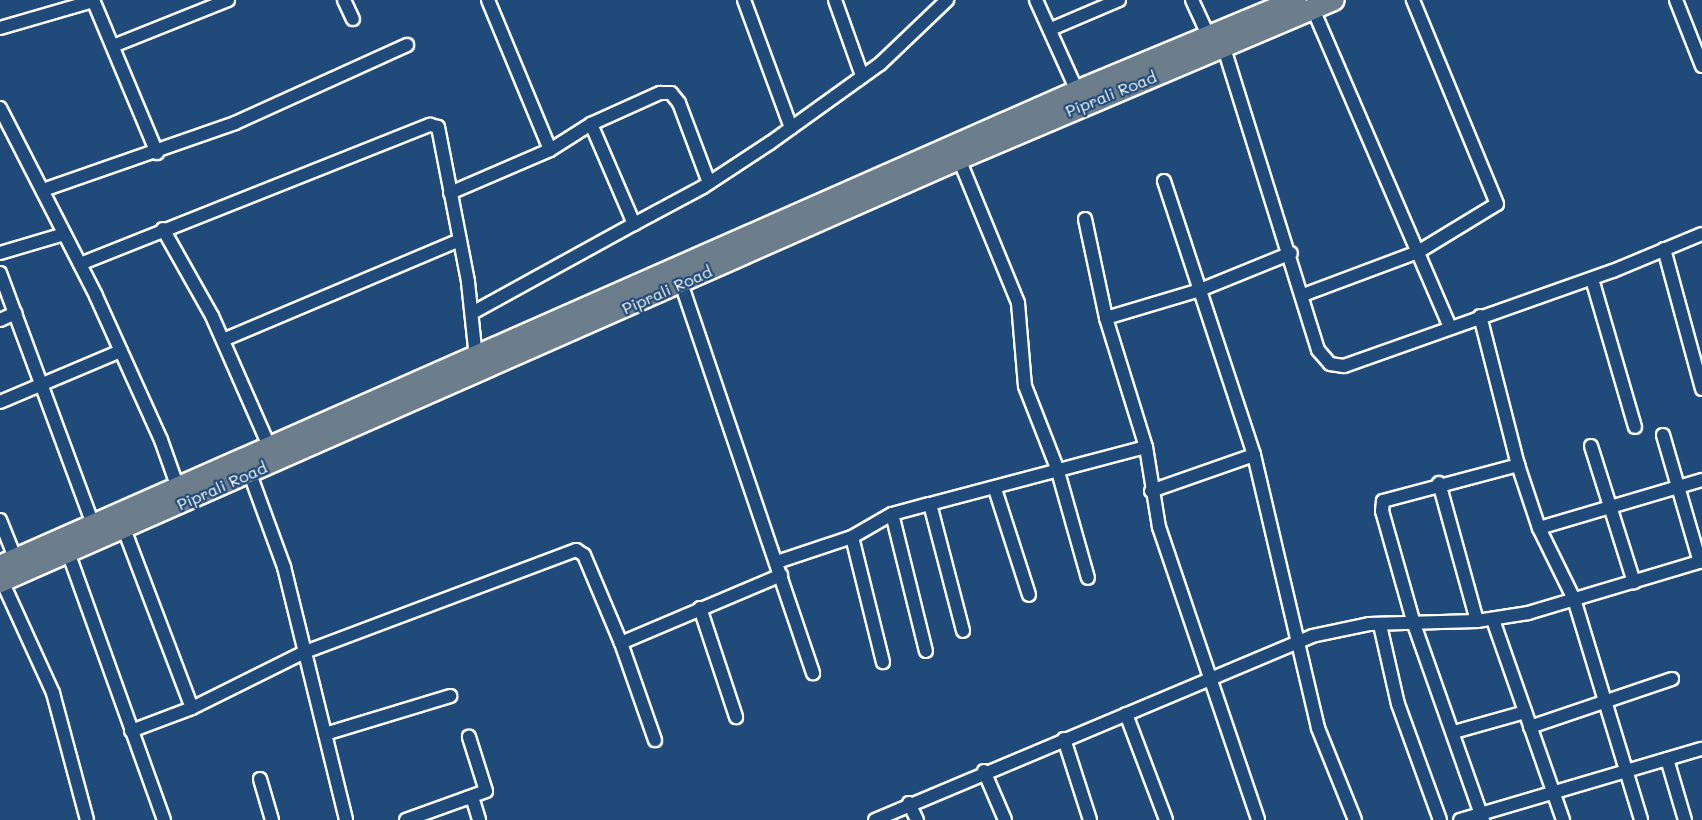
<!DOCTYPE html>
<html>
<head>
<meta charset="utf-8">
<style>
  body { margin:0 }
  #map { position:relative; width:1702px; height:820px; overflow:hidden; background:#1f4a7a; font-family:Mali,sans-serif }
  div>[style] { position:absolute }
  .roads { filter:drop-shadow(2px 0 #fff) drop-shadow(-2px 0 #fff) drop-shadow(0 2px #fff) drop-shadow(0 -2px #fff) }
  .minor>* { height:12px; margin:-6px; padding:0 6px; transform-origin:6px; border-radius:6px; background:#1f4a7a }
  .primary>* { height:20px; margin:-10px; padding:0 10px; transform-origin:10px; border-radius:10px; background:#6c7d8b }
  span { translate:-50% -50%; white-space:nowrap; text-align:center; line-height:1.15; -webkit-text-stroke:4.5px #1f4a7a; paint-order:stroke }
  .street-label { font-size:16px; color:#fff }
</style>
</head>
<body>
<div id="map">
  <div class="roads">
    <div class="minor">
      <div style="left:93px;top:0;width:166px;rotate:67.3deg"></div>
      <div style="left:344px;top:0;width:21px;rotate:65deg"></div>
      <div style="left:488px;top:0;width:162px;rotate:67.5deg"></div>
      <div style="left:744px;top:0;width:136px;rotate:69.8deg"></div>
      <div style="left:835px;top:0;width:81px;rotate:70.4deg"></div>
      <div style="left:1036px;top:0;width:100px;rotate:65.7deg"></div>
      <div style="left:1192px;top:0;width:41px;rotate:65.3deg"></div>
      <div style="left:1209px;top:37px;width:19px;rotate:36deg"></div>
      <div style="left:1224px;top:48px;width:316px;rotate:72.7deg"></div>
      <div style="left:1318px;top:350px;width:18px;rotate:49deg"></div>
      <div style="left:1330px;top:364px;width:14px;rotate:8deg"></div>
      <div style="left:1344px;top:366px;width:285px;rotate:-19.5deg"></div>
      <div style="left:1613px;top:271px;width:96px;rotate:-22.6deg"></div>
      <div style="left:1676px;top:0;width:71px;rotate:68.5deg"></div>
      <div style="left:1313px;top:9px;width:346px;rotate:66.7deg"></div>
      <div style="left:0;top:28px;width:97px;rotate:-16.2deg"></div>
      <div style="left:1051px;top:29px;width:74px;rotate:-23.1deg"></div>
      <div style="left:113px;top:46px;width:124px;rotate:-21.8deg"></div>
      <div style="left:0;top:108px;width:211px;rotate:62.9deg"></div>
      <div style="left:96px;top:296px;width:158px;rotate:65.7deg"></div>
      <div style="left:161px;top:440px;width:51px;rotate:70.5deg"></div>
      <div style="left:591px;top:124px;width:76px;rotate:-24.2deg"></div>
      <div style="left:660px;top:93px;width:11px"></div>
      <div style="left:671px;top:93px;width:13px;rotate:51deg"></div>
      <div style="left:679px;top:103px;width:85px;rotate:69.4deg"></div>
      <div style="left:959px;top:159px;width:156px;rotate:67.7deg"></div>
      <div style="left:1018px;top:303px;width:83px;rotate:85.2deg"></div>
      <div style="left:1025px;top:386px;width:88px;rotate:68.7deg"></div>
      <div style="left:1057px;top:468px;width:114px;rotate:74.3deg"></div>
      <div style="left:1164px;top:181px;width:288px;rotate:71.8deg"></div>
      <div style="left:1254px;top:455px;width:280px;rotate:76.8deg"></div>
      <div style="left:1318px;top:728px;width:99px;rotate:68.1deg"></div>
      <div style="left:43px;top:190px;width:203px;rotate:-19.2deg"></div>
      <div style="left:235px;top:123px;width:189px;rotate:-24.4deg"></div>
      <div style="left:450px;top:193px;width:109px;rotate:-23.3deg"></div>
      <div style="left:550px;top:150px;width:49px;rotate:-32.4deg"></div>
      <div style="left:591px;top:124px;width:109px;rotate:66.7deg"></div>
      <div style="left:634px;top:224px;width:185px;rotate:151.2deg"></div>
      <div style="left:1085px;top:219px;width:101px;rotate:78deg"></div>
      <div style="left:1106px;top:318px;width:135px;rotate:72.8deg"></div>
      <div style="left:1146px;top:447px;width:81px;rotate:80.8deg"></div>
      <div style="left:1159px;top:527px;width:309px;rotate:71.3deg"></div>
      <div style="left:634px;top:224px;width:78px;rotate:-28.2deg"></div>
      <div style="left:703px;top:187px;width:80px;rotate:-33.3deg"></div>
      <div style="left:770px;top:143px;width:135px;rotate:-35.7deg"></div>
      <div style="left:880px;top:64px;width:93px;rotate:-43.7deg"></div>
      <div style="left:163px;top:229px;width:100px;rotate:60.6deg"></div>
      <div style="left:212px;top:316px;width:144px;rotate:66.3deg"></div>
      <div style="left:1664px;top:249px;width:145px;rotate:74.8deg"></div>
      <div style="left:0;top:253px;width:67px;rotate:-16.5deg"></div>
      <div style="left:80px;top:264px;width:377px;rotate:-21.7deg"></div>
      <div style="left:430px;top:125px;width:8px;rotate:14deg"></div>
      <div style="left:438px;top:127px;width:158px;rotate:79deg"></div>
      <div style="left:468px;top:282px;width:76px;rotate:84deg"></div>
      <div style="left:0;top:273px;width:269px;rotate:69.7deg"></div>
      <div style="left:1592px;top:279px;width:154px;rotate:73.8deg"></div>
      <div style="left:681px;top:283px;width:412px;rotate:71.3deg"></div>
      <div style="left:1303px;top:295px;width:123px;rotate:-20.5deg"></div>
      <div style="left:1418px;top:252px;width:92px;rotate:-31.3deg"></div>
      <div style="left:1497px;top:204px;width:221px;rotate:-112.4deg"></div>
      <div style="left:1480px;top:316px;width:154px;rotate:75.7deg"></div>
      <div style="left:1518px;top:465px;width:66px;rotate:71.6deg"></div>
      <div style="left:1539px;top:528px;width:79px;rotate:63.8deg"></div>
      <div style="left:1574px;top:599px;width:231px;rotate:73.1deg"></div>
      <div style="left:1106px;top:318px;width:98px;rotate:-16.6deg"></div>
      <div style="left:1200px;top:290px;width:98px;rotate:-22.1deg"></div>
      <div style="left:0;top:320px;width:17px;rotate:-24deg"></div>
      <div style="left:223px;top:340px;width:257px;rotate:-22.9deg"></div>
      <div style="left:0;top:402px;width:131px;rotate:-22.9deg"></div>
      <div style="left:1663px;top:435px;width:132px;rotate:73.8deg"></div>
      <div style="left:1591px;top:446px;width:143px;rotate:72.5deg"></div>
      <div style="left:250px;top:474px;width:99px;rotate:69.9deg"></div>
      <div style="left:284px;top:567px;width:260px;rotate:76.2deg"></div>
      <div style="left:1439px;top:483px;width:143px;rotate:74.6deg"></div>
      <div style="left:995px;top:489px;width:111px;rotate:72.2deg"></div>
      <div style="left:1151px;top:491px;width:109px;rotate:-19.3deg"></div>
      <div style="left:930px;top:504px;width:223px;rotate:-14.8deg"></div>
      <div style="left:892px;top:514px;width:141px;rotate:76.1deg"></div>
      <div style="left:0;top:520px;width:43px;rotate:68.2deg"></div>
      <div style="left:1539px;top:528px;width:170px;rotate:-16.4deg"></div>
      <div style="left:124px;top:529px;width:191px;rotate:69.2deg"></div>
      <div style="left:852px;top:537px;width:129px;rotate:76.1deg"></div>
      <div style="left:68px;top:552px;width:285px;rotate:70.3deg"></div>
      <div style="left:777px;top:562px;width:79px;rotate:-18.4deg"></div>
      <div style="left:852px;top:537px;width:46px;rotate:-29.9deg"></div>
      <div style="left:892px;top:514px;width:39px;rotate:-15deg"></div>
      <div style="left:930px;top:504px;width:131px;rotate:75.4deg"></div>
      <div style="left:2px;top:581px;width:123px;rotate:65.5deg"></div>
      <div style="left:53px;top:693px;width:131px;rotate:75deg"></div>
      <div style="left:700px;top:608px;width:115px;rotate:71.7deg"></div>
      <div style="left:1493px;top:620px;width:212px;rotate:70.7deg"></div>
      <div style="left:1380px;top:625px;width:81px;rotate:77.2deg"></div>
      <div style="left:1398px;top:704px;width:123px;rotate:70.1deg"></div>
      <div style="left:621px;top:643px;width:174px;rotate:-23deg"></div>
      <div style="left:1126px;top:714px;width:113px;rotate:69.3deg"></div>
      <div style="left:1530px;top:727px;width:150px;rotate:-18.7deg"></div>
      <div style="left:131px;top:731px;width:65px;rotate:-20.7deg"></div>
      <div style="left:192px;top:708px;width:126px;rotate:-26.4deg"></div>
      <div style="left:305px;top:652px;width:290px;rotate:-20.6deg"></div>
      <div style="left:576px;top:550px;width:9px;rotate:32deg"></div>
      <div style="left:584px;top:555px;width:95px;rotate:67.2deg"></div>
      <div style="left:621px;top:643px;width:103px;rotate:70.7deg"></div>
      <div style="left:1454px;top:732px;width:74px;rotate:-15.7deg"></div>
      <div style="left:325px;top:734px;width:131px;rotate:-16.9deg"></div>
      <div style="left:1064px;top:739px;width:85px;rotate:72.2deg"></div>
      <div style="left:1667px;top:759px;width:64px;rotate:73.6deg"></div>
      <div style="left:984px;top:771px;width:53px;rotate:66.8deg"></div>
      <div style="left:260px;top:779px;width:43px;rotate:73.7deg"></div>
      <div style="left:467px;top:798px;width:20px;rotate:-20deg"></div>
      <div style="left:486px;top:791px;width:57px;rotate:-107.5deg"></div>
      <div style="left:909px;top:803px;width:19px;rotate:65deg"></div>
      <div style="left:406px;top:820px;width:65px;rotate:-19.8deg"></div>
      <div style="left:467px;top:798px;width:6px;rotate:18deg"></div>
      <div style="left:473px;top:800px;width:21px;rotate:73deg"></div>
      <div style="left:875px;top:820px;width:474px;rotate:-22.8deg"></div>
      <div style="left:1312px;top:636px;width:58px;rotate:-11.9deg"></div>
      <div style="left:1369px;top:624px;width:108px;rotate:-1.6deg"></div>
      <div style="left:1477px;top:621px;width:52px;rotate:-8.9deg"></div>
      <div style="left:1528px;top:613px;width:182px;rotate:-16.6deg"></div>
      <div style="left:1460px;top:820px;width:252px;rotate:-16.4deg"></div>
      <div style="left:1483px;top:820px;width:208px;rotate:-109.4deg"></div>
      <div style="left:1414px;top:624px;width:117px;rotate:-105.8deg"></div>
      <div style="left:1382px;top:511px;width:10px;rotate:-84deg"></div>
      <div style="left:1383px;top:501px;width:140px;rotate:-14.9deg"></div>
    </div>
    <div class="primary">
      <div style="left:0;top:566px;width:1177px;rotate:-23.8deg"></div>
      <div style="left:1077px;top:91px;width:237px;rotate:-22.6deg"></div>
      <div style="left:0;top:582px;width:1048px;rotate:-23.8deg"></div>
      <div style="left:959px;top:159px;width:407px;rotate:-23deg"></div>
    </div>
  </div>
  <div class="street-label">
    <span style="left:1111px;top:94px;rotate:-22deg">Piprali Road</span>
    <span style="left:667px;top:290px;rotate:-24deg">Piprali Road</span>
    <span style="left:222px;top:486px;rotate:-24deg">Piprali Road</span>
  </div>
</div>
</body>
</html>
